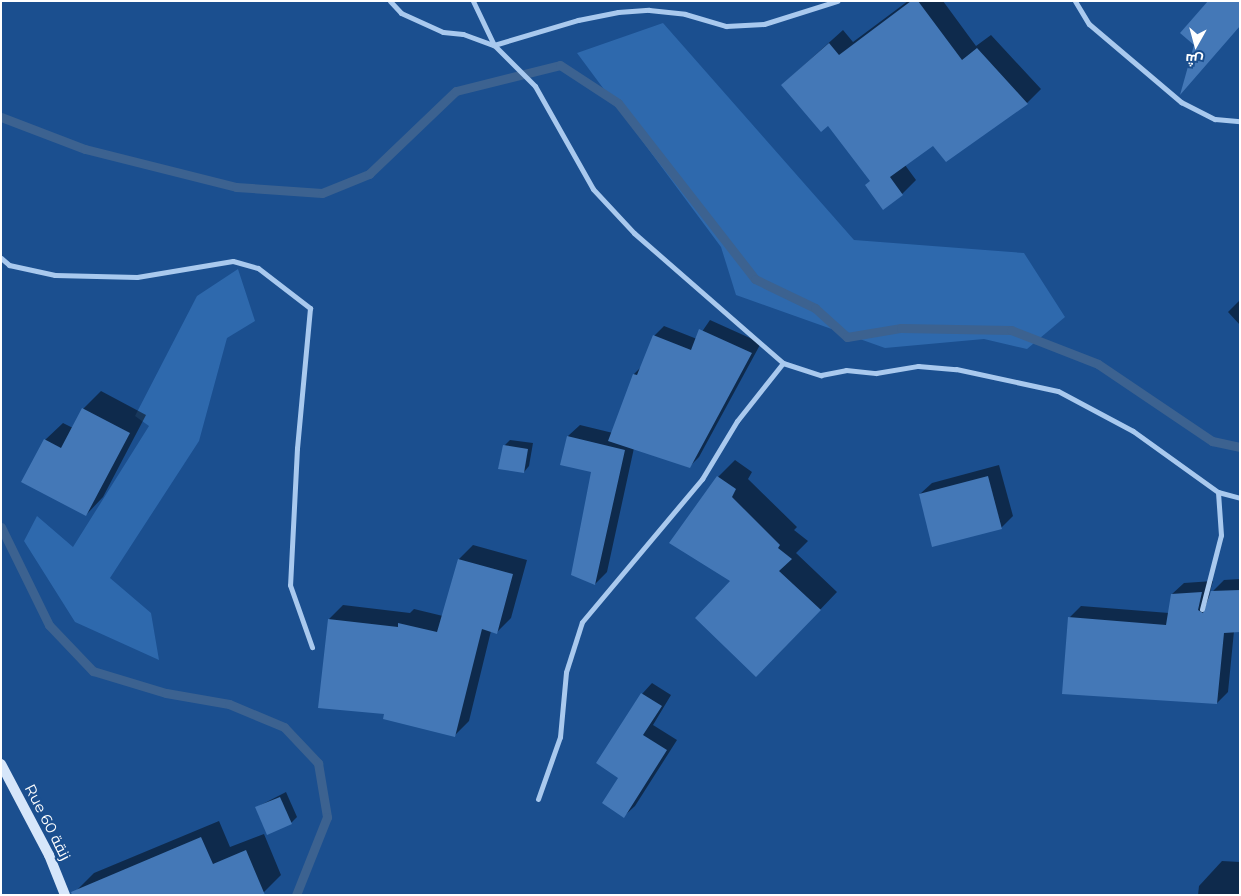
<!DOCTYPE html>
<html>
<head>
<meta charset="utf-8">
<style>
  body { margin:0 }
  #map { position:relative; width:1241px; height:896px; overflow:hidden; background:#1b4f8f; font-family:Montserrat,Cairo,sans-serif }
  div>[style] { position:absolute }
  .green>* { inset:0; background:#2e69ad }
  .shadow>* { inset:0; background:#0007 }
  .stream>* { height:9px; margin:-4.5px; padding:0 4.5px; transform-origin:4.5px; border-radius:4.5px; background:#3c6290 }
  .building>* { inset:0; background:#4478b7 }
  .street>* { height:5px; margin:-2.5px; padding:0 2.5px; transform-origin:2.5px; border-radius:2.5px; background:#a9c9ee }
  .secondary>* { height:10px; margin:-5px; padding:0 5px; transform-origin:5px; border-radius:5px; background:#d6e6fa }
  span { translate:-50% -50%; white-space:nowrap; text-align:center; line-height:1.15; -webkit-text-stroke:4px #1b4f8f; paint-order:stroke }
  .street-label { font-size:15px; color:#fff }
  .frame { position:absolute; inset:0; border:2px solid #fff; pointer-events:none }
  .north { position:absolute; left:1171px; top:20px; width:50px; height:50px; -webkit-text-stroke:4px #1b4f8f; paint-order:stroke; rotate:187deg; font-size:14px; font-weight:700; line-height:20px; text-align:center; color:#fff }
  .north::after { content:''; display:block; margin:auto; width:18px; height:22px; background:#fff; clip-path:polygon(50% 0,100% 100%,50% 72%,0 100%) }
</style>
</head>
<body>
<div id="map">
  <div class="green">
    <div style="clip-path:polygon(663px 23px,854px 240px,1024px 253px,1065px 317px,1027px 349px,984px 339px,885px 348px,736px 295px,721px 247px,577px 53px)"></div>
    <div style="clip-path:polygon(238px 269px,255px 321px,227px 338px,199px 441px,110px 578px,151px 613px,159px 660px,75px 622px,24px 541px,37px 516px,73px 547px,149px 426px,135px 416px,197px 296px)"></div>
  </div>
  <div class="shadow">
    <div style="clip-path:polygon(908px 1px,943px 1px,976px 46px,991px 35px,1041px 89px,1027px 103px,946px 160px,933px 144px,905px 165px,916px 180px,902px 194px,871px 180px,828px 124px,782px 85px,843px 30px,853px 42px)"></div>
    <div style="clip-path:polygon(1240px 300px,1240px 325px,1228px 312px)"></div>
    <div style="clip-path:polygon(710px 320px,761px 343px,699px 457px,689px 467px,634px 448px,607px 572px,595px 584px,592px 471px,568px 436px,580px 425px,613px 433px,634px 374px,641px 367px,654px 336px,664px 326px,697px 339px)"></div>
    <div style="clip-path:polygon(101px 391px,146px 415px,103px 497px,86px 515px,45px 440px,63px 423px,73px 428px,83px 409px)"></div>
    <div style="clip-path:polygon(510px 440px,533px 443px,529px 466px,524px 472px,505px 445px)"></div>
    <div style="clip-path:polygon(735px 460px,752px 472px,748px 479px,797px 527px,794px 530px,808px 541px,796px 553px,837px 592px,774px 658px,732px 581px,718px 477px)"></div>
    <div style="clip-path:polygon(999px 465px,1013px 516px,1001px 528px,920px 494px,932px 483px)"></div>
    <div style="clip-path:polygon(473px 545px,527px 560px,511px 618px,497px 632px,491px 631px,469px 721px,455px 735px,385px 713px,329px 619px,343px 605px,410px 613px,414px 609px,443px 616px,459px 559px)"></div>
    <div style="clip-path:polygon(1240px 579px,1240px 631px,1234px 631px,1228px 692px,1217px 703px,1069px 618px,1081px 606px,1169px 613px,1172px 594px,1184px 583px,1213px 581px,1209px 595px,1224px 580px)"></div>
    <div style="clip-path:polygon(652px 683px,671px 695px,653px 725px,677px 740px,635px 806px,624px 816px,620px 777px,642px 694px)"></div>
    <div style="clip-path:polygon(286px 792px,297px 817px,291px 823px,257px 807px)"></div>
    <div style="clip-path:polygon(219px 821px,230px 847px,264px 834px,281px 875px,264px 892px,77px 890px,94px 873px)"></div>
    <div style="clip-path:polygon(1222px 861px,1240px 862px,1240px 895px,1198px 895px,1199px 886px)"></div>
  </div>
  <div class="stream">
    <div style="left:1px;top:117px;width:90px;rotate:20.9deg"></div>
    <div style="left:85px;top:149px;width:156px;rotate:14.1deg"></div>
    <div style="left:236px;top:187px;width:86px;rotate:4deg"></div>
    <div style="left:322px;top:193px;width:51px;rotate:-22deg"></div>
    <div style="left:369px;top:174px;width:120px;rotate:-43.7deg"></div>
    <div style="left:456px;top:91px;width:107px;rotate:-14deg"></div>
    <div style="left:560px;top:65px;width:69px;rotate:33.2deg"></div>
    <div style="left:618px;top:103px;width:223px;rotate:52.1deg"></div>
    <div style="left:755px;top:279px;width:67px;rotate:25.8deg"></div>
    <div style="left:815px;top:308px;width:43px;rotate:42.2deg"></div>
    <div style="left:847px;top:337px;width:55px;rotate:-9.5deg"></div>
    <div style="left:901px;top:328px;width:110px;rotate:1deg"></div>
    <div style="left:1011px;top:330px;width:93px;rotate:21.3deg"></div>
    <div style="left:1098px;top:364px;width:138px;rotate:34deg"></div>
    <div style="left:1212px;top:441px;width:29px;rotate:12deg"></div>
    <div style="left:1px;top:527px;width:109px;rotate:63.9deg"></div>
    <div style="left:49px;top:625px;width:64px;rotate:46.3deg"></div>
    <div style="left:93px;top:671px;width:76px;rotate:16.8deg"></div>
    <div style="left:166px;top:693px;width:64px;rotate:9.9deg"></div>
    <div style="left:229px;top:704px;width:60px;rotate:22.7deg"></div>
    <div style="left:284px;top:727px;width:50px;rotate:46.6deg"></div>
    <div style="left:318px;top:763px;width:55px;rotate:80.5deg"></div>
    <div style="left:327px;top:817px;width:84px;rotate:111.7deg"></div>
  </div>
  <div class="building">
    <div style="clip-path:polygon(911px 1px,918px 1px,962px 60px,977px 48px,1028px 104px,946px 162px,933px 146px,890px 177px,903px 195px,883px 210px,865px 185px,870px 181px,828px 126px,821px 132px,781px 85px,829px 43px,839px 55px)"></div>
    <div style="clip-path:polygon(1208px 1px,1240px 1px,1240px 26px,1180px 95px,1194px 45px,1180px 33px)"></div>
    <div style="clip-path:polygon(699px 329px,752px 353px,690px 468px,608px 441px,633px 374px,637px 375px,653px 335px,691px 350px)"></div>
    <div style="clip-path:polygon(82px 408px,130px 433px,86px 516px,21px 482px,44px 439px,61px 448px)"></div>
    <div style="clip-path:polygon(567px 436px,625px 450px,595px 585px,571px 575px,591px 472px,560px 465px)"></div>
    <div style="clip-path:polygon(503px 445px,528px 449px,524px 473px,498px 469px)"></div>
    <div style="clip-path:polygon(717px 476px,736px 489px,732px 497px,780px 545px,778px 548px,792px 559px,779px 571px,821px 610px,756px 677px,695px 618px,730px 581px,669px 543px)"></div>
    <div style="clip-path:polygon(988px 476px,1002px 529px,932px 547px,919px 494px)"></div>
    <div style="clip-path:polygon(458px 559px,513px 574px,497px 634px,482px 629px,455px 737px,383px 719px,384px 714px,318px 708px,328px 619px,398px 627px,398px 623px,437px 632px)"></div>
    <div style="clip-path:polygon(1240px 590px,1240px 632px,1224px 633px,1217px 704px,1062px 694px,1068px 617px,1166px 625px,1171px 594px,1202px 592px,1198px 610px,1203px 613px,1211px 591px)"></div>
    <div style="clip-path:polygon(641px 693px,662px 706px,643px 735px,667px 750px,624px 818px,602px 803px,618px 778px,596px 763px)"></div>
    <div style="clip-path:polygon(280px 797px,292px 824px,267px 835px,255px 807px)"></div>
    <div style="clip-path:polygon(201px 837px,213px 864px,246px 850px,265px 895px,72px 895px,71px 892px)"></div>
  </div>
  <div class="street">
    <div style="left:390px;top:1px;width:16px;rotate:47deg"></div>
    <div style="left:401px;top:13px;width:46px;rotate:24.3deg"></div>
    <div style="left:443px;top:32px;width:20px;rotate:6deg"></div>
    <div style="left:463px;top:34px;width:33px;rotate:20deg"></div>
    <div style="left:494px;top:45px;width:88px;rotate:-16.6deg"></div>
    <div style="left:578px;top:20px;width:41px;rotate:-11.3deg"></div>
    <div style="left:618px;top:12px;width:31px;rotate:-4deg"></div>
    <div style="left:649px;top:10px;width:36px;rotate:6deg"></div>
    <div style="left:685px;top:14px;width:43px;rotate:16.3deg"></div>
    <div style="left:726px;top:26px;width:38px;rotate:-3deg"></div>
    <div style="left:764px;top:24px;width:77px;rotate:-17.5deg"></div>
    <div style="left:473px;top:1px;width:49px;rotate:64.5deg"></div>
    <div style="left:494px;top:45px;width:58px;rotate:45deg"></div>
    <div style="left:535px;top:86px;width:118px;rotate:60.6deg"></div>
    <div style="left:593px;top:189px;width:60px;rotate:47deg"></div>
    <div style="left:634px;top:233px;width:198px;rotate:41.1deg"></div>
    <div style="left:783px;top:363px;width:40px;rotate:18deg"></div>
    <div style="left:821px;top:375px;width:25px;rotate:-11deg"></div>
    <div style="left:846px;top:370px;width:30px;rotate:6deg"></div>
    <div style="left:876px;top:373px;width:43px;rotate:-9.5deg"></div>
    <div style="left:918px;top:366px;width:38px;rotate:5deg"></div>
    <div style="left:956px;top:369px;width:104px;rotate:12.2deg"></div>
    <div style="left:1058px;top:391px;width:85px;rotate:28.1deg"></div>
    <div style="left:1133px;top:431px;width:105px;rotate:35.7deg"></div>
    <div style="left:1218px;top:492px;width:23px;rotate:15deg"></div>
    <div style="left:1075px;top:1px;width:27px;rotate:59deg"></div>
    <div style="left:1089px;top:24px;width:121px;rotate:40.3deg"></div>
    <div style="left:1181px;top:102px;width:38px;rotate:27deg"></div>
    <div style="left:1215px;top:119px;width:25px;rotate:5deg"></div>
    <div style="left:1px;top:258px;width:11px;rotate:41deg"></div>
    <div style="left:9px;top:265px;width:47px;rotate:12.3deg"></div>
    <div style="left:55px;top:275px;width:82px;rotate:1.4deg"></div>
    <div style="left:137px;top:277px;width:97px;rotate:-9.5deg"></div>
    <div style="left:233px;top:261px;width:26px;rotate:16deg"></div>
    <div style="left:258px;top:268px;width:66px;rotate:37.6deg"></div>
    <div style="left:310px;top:308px;width:141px;rotate:95.3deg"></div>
    <div style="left:297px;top:448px;width:137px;rotate:92.9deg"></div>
    <div style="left:290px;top:585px;width:66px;rotate:70.5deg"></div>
    <div style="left:1202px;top:609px;width:76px;rotate:-75.6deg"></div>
    <div style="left:1221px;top:535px;width:43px;rotate:-94deg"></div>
    <div style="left:538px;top:799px;width:66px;rotate:-70.5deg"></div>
    <div style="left:560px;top:737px;width:65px;rotate:-84.7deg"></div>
    <div style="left:566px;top:672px;width:52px;rotate:-72.3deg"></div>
    <div style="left:582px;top:622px;width:187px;rotate:-50deg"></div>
    <div style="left:702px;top:479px;width:68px;rotate:-58.9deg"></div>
    <div style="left:737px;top:421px;width:74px;rotate:-51.6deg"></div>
  </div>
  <div class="secondary">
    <div style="left:1px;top:764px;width:103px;rotate:62.2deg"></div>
    <div style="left:49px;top:855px;width:43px;rotate:68.2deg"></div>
  </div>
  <div class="street-label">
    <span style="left:48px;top:822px;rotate:63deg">Rue 60 زنقة</span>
  </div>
  <div class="frame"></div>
  <div class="north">ش</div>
</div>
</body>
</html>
